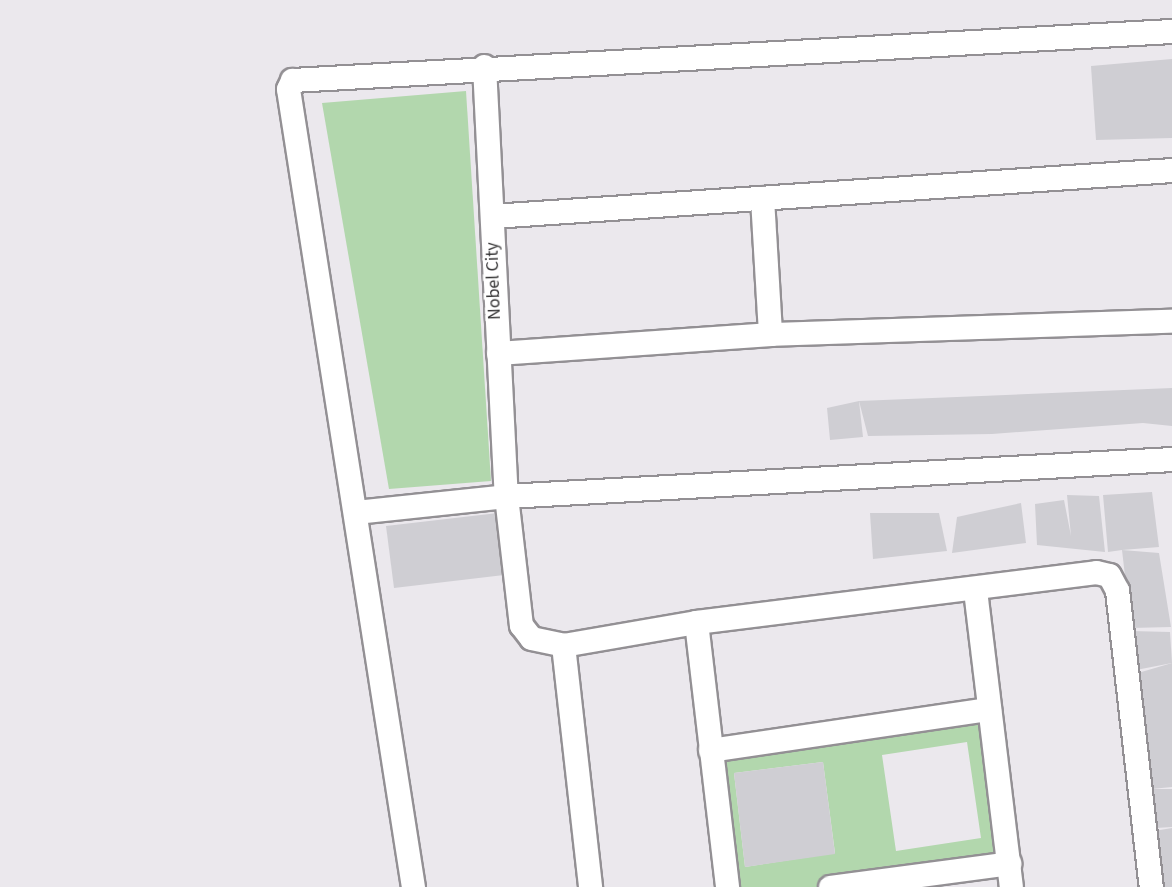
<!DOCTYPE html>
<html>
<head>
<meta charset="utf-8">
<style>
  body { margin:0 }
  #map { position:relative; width:1172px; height:887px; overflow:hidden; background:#ebe8ed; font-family:"Source Sans 3",sans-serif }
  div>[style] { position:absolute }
  .green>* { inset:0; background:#b2d7ad }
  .building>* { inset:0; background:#cfced3 }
  .roads { filter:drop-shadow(2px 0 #939094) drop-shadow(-2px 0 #939094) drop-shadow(0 2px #939094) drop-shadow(0 -2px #939094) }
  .minor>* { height:23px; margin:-11.5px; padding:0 11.5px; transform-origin:11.5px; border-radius:11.5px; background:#fff }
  span { translate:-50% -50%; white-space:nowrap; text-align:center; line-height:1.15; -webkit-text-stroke:5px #fff; paint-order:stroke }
  .street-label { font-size:18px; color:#363536 }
</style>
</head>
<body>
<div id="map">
  <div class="green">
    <div style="clip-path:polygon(466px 91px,491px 481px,389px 489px,322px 103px)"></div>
    <div style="clip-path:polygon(evenodd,989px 709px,1008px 863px,830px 887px,727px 887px,710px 750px,989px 709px,967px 742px,981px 838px,896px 851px,882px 755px,967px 742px,989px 709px,823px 762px,835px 853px,745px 867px,734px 773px,823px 762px)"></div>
  </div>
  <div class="building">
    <div style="clip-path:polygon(1172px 59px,1172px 138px,1096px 140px,1091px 66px)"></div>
    <div style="clip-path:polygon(1172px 388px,1172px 426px,1143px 423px,992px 434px,868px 436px,859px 401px)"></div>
    <div style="clip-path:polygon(859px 401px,863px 437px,830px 440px,827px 408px)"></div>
    <div style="clip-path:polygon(1152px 492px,1159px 547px,1122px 550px,1159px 553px,1171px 627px,1131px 628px,1122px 550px,1108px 552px,1103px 495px)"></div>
    <div style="clip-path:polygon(1067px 495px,1099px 496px,1105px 552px,1037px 545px,1035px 504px,1064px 500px,1071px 536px)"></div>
    <div style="clip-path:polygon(1021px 503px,1026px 543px,952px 553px,957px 517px)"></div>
    <div style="clip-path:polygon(498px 513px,504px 575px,394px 588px,386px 526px)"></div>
    <div style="clip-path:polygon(870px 513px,939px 513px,947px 551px,873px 559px)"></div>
    <div style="clip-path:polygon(1131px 631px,1170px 632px,1172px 663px,1136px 670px)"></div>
    <div style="clip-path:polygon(1172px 663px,1172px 787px,1151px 789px,1172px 789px,1172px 827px,1156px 828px,1138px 673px)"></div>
    <div style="clip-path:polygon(823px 762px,835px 854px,745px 867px,734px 773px)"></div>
    <div style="clip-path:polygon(1172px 828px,1172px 887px,1162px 887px,1154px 831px)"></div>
  </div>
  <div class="roads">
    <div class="minor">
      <div style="left:484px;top:66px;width:431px;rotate:87.1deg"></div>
      <div style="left:506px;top:496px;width:130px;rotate:83.4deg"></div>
      <div style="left:521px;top:625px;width:16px;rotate:52deg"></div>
      <div style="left:531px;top:638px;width:33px;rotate:12deg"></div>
      <div style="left:563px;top:645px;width:135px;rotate:-9.8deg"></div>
      <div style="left:696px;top:622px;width:403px;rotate:-7.1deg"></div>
      <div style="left:1096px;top:572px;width:13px;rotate:13deg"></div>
      <div style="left:1109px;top:575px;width:17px;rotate:62deg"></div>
      <div style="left:1117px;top:590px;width:299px;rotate:83.5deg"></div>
      <div style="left:762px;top:198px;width:136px;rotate:86.6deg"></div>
      <div style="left:492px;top:216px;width:682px;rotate:-3.87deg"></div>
      <div style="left:498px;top:353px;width:273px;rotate:-4deg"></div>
      <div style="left:770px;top:334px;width:402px;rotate:-1.9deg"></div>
      <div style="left:355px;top:512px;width:152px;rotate:-6deg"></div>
      <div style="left:506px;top:496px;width:667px;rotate:-3.18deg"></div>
      <div style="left:975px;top:590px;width:299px;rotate:83.1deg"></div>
      <div style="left:696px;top:622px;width:267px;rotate:83.3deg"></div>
      <div style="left:563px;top:645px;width:244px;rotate:83.6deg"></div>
      <div style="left:710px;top:750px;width:282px;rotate:-8.4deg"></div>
      <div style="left:413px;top:887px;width:808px;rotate:-98.9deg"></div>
      <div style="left:288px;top:89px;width:10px;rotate:-66deg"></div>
      <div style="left:292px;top:80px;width:881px;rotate:-3.19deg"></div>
      <div style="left:830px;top:887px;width:181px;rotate:-7.6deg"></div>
    </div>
  </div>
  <div class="street-label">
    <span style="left:494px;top:281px;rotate:-92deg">Nobel City</span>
  </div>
</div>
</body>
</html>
